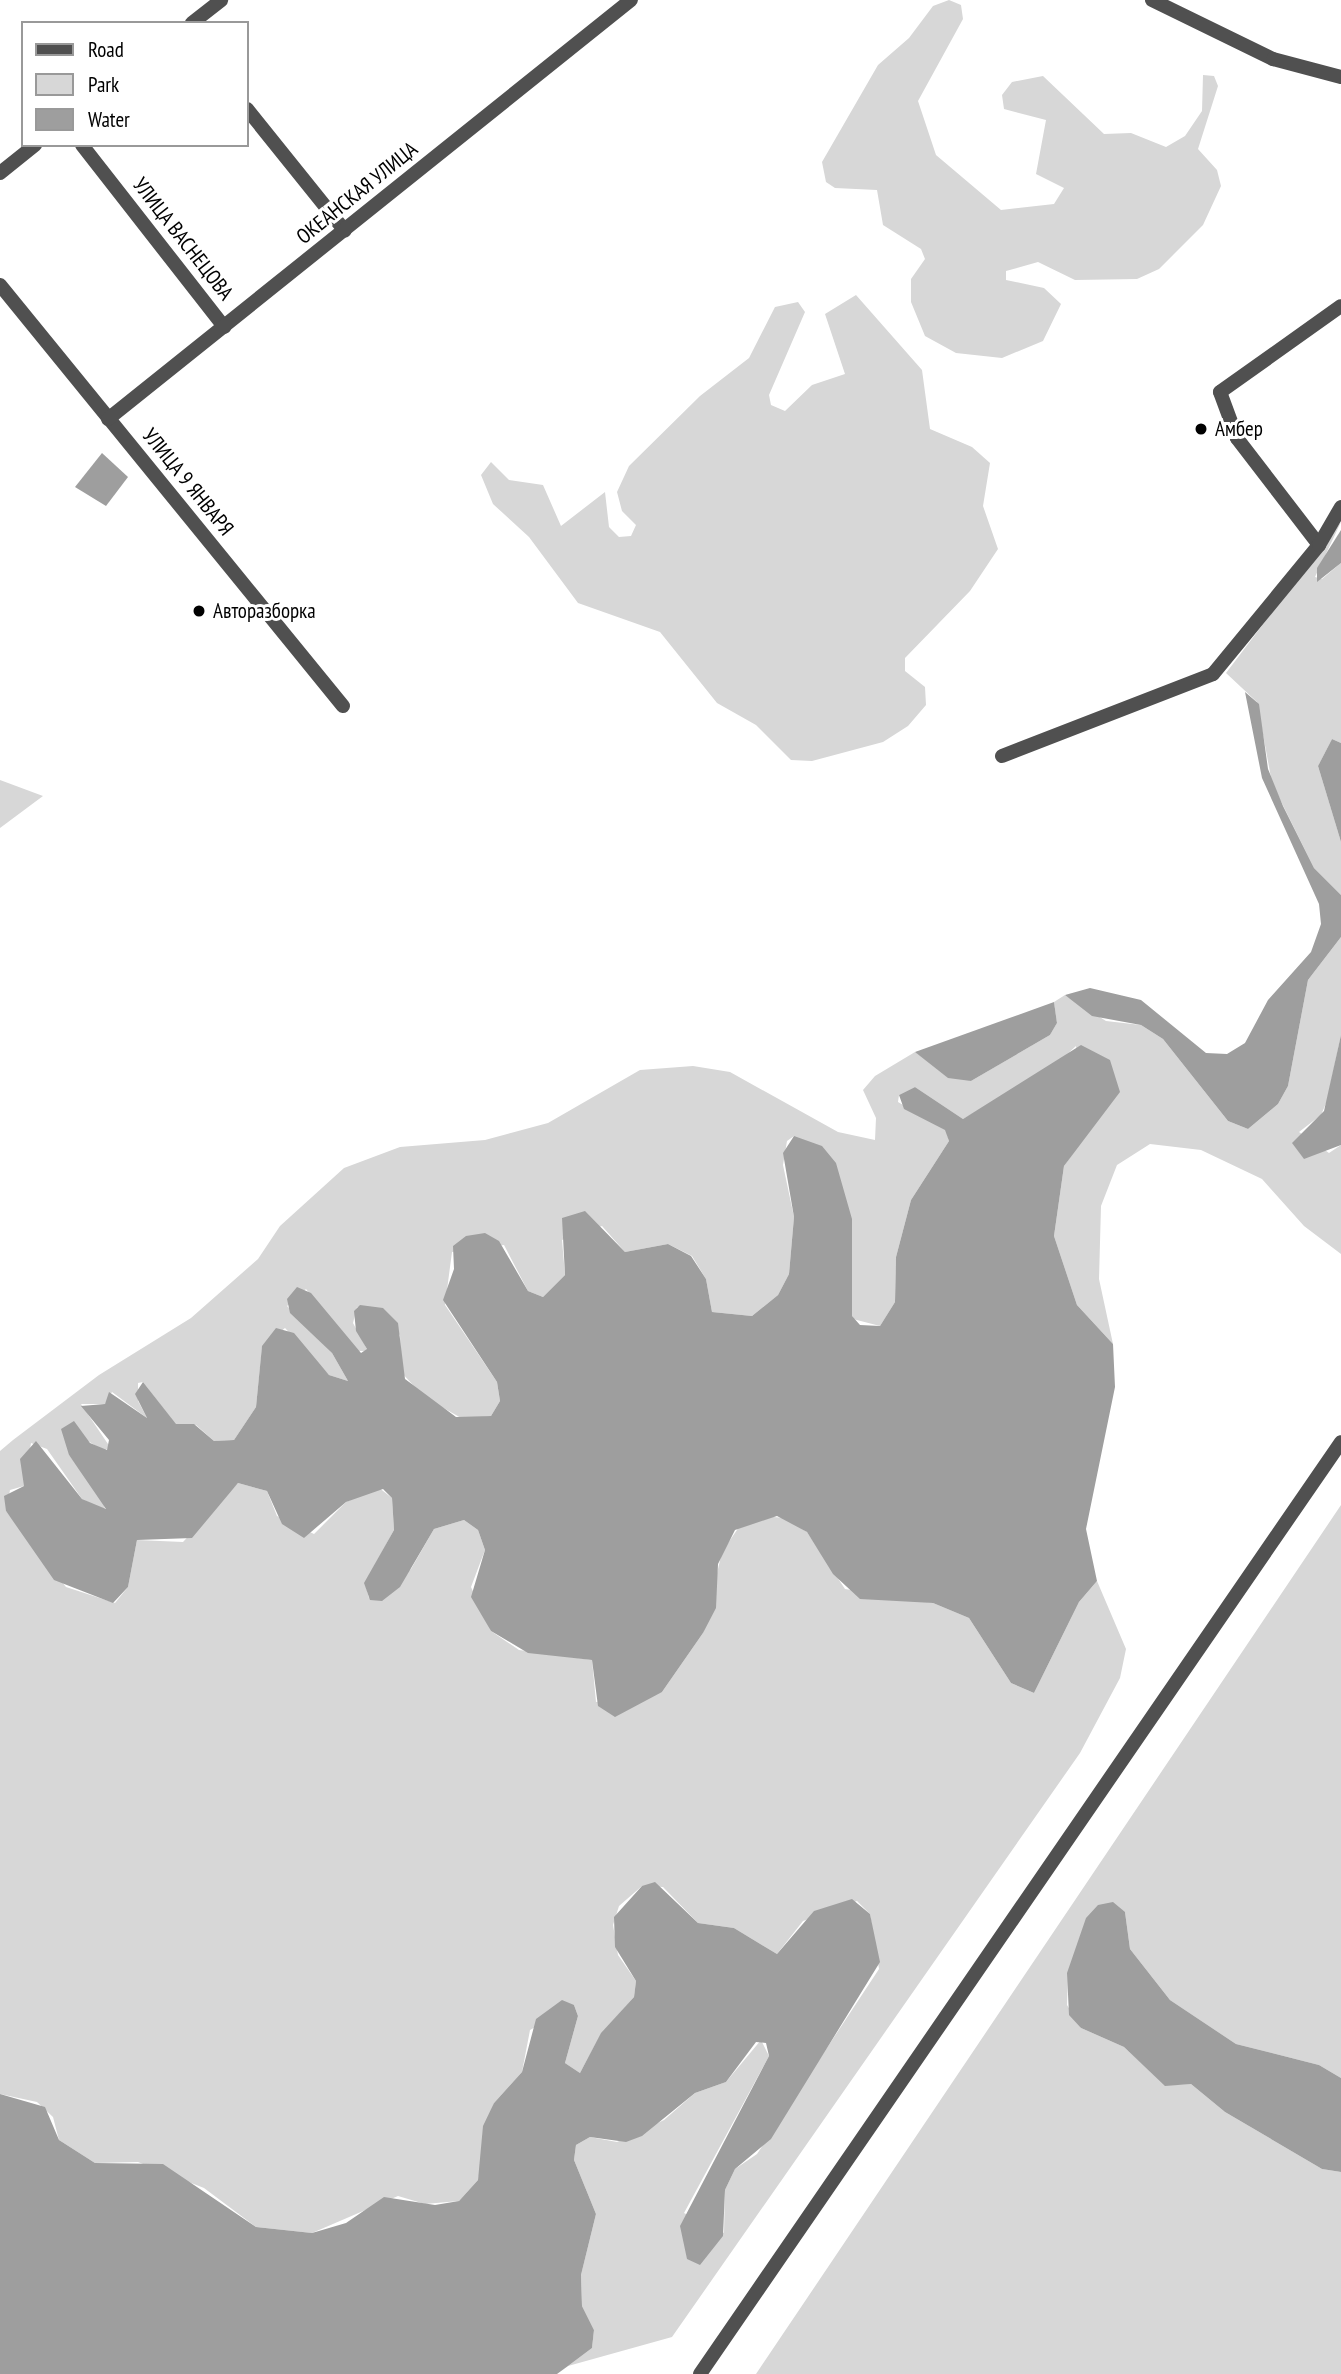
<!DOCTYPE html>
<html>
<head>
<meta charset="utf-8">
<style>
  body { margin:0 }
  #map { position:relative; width:1341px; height:2374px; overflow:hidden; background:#fff; font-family:"PT Sans Narrow",sans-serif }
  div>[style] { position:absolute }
  .green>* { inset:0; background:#d7d7d7 }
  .water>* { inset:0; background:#9e9e9e }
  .minor>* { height:14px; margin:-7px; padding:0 7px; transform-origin:7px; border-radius:7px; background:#505050 }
  .tertiary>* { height:14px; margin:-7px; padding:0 7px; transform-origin:7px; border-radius:7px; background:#505050 }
  .dots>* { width:19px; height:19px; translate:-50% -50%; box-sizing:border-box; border:4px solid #fff; border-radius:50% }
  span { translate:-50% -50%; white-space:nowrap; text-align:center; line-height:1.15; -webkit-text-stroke:6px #fff; paint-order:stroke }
  .street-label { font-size:21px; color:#000 }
  .poi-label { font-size:21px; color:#000 }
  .left { translate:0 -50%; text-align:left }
  .legend { position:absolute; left:21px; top:21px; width:228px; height:126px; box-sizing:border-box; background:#fff; border:2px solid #999; margin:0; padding:9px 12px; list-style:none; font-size:21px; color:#000 }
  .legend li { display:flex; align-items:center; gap:14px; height:35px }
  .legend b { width:35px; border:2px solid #999 }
</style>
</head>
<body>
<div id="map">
  <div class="green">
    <div style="clip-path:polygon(949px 0,961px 5px,963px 19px,918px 101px,936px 155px,1001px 210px,1054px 204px,1064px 188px,1036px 174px,1046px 120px,1004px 109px,1002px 95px,1012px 82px,1043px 76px,1104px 134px,1131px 133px,1166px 147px,1185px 136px,1202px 111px,1203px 75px,1214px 76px,1218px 86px,1198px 149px,1217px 170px,1221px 186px,1203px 225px,1159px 269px,1137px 279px,1075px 280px,1038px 262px,1006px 271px,1006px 280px,1044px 288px,1061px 304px,1043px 341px,1002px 358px,956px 353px,925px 336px,911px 302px,911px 279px,925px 259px,921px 249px,883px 225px,877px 190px,835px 188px,826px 182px,822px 162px,878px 65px,909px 38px,933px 6px)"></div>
    <div style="clip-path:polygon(856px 295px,922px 370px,930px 429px,972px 447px,990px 463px,983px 506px,998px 549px,970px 591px,905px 658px,905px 671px,925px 687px,926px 705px,908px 726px,883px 742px,812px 761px,791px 760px,756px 725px,717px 703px,660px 632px,578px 603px,529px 537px,493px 504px,481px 475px,491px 462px,509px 480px,543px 485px,561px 526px,605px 492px,609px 527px,619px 537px,631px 536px,636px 525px,622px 511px,617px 492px,629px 466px,700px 396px,749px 358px,775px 307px,798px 302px,805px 312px,769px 395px,771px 405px,785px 411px,812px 385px,845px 374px,825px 314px)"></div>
    <div style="clip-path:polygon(1341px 522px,1315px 577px,1322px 579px,1341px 563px,1341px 743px,1332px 739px,1318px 766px,1341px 842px,1341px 895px,1314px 868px,1272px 783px,1257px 702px,1226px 673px)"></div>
    <div style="clip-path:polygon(0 780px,43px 796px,0 828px)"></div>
    <div style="clip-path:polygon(1341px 937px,1341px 1035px,1327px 1101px,1321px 1115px,1299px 1132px,1329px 1153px,1341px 1145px,1341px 1254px,1304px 1226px,1262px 1179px,1201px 1150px,1150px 1144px,1117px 1165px,1101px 1206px,1099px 1279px,1113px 1344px,1077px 1305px,1054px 1236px,1064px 1166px,1085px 1136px,1076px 1046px,1051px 1069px,963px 1119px,915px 1087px,899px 1095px,898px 1102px,946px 1130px,949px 1141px,911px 1200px,896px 1257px,895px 1302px,880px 1326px,853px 1319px,794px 1136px,787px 1141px,783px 1165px,794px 1217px,789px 1274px,778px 1295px,752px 1316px,712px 1312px,706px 1279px,692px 1256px,668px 1244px,625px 1252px,602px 1226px,562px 1240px,565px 1275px,543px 1297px,528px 1291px,504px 1245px,452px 1252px,445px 1305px,497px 1382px,500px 1401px,491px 1416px,463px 1419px,424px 1397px,401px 1372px,400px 1335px,357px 1307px,353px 1323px,368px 1351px,356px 1351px,306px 1289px,287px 1306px,332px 1353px,348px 1381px,329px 1375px,285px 1328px,262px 1347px,256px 1407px,234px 1440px,214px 1441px,196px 1425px,176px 1425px,143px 1382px,138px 1383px,138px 1401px,147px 1418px,112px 1392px,105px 1404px,81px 1404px,110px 1447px,104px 1451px,88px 1441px,69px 1455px,104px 1501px,105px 1511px,82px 1499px,47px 1449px,31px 1443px,24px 1486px,10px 1490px,6px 1511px,66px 1587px,115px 1603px,128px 1587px,137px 1540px,183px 1542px,238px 1483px,267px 1491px,277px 1516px,314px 1534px,346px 1502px,378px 1487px,392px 1498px,394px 1530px,365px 1583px,369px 1598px,411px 1569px,434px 1529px,464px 1520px,478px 1530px,485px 1550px,471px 1587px,491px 1631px,519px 1650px,592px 1660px,596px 1702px,662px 1692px,703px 1633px,722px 1552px,739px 1527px,762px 1516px,785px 1518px,807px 1532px,845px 1589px,933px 1603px,969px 1618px,1011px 1683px,1034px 1693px,1079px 1602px,1097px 1581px,1126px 1649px,1120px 1678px,1080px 1753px,672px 2337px,568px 2366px,592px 2348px,594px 2330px,582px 2306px,581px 2275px,596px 2214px,574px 2160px,576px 2145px,590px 2137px,617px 2142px,664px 2120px,695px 2093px,726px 2082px,761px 2040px,769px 2056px,684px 2213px,724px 2233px,725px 2190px,735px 2169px,757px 2154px,879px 1969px,870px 1914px,857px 1901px,803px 1921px,777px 1954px,734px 1928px,698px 1923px,663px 1887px,642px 1886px,619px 1906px,613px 1925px,618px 1955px,636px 1981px,634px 1997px,601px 2034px,580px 2073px,565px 2063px,578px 2016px,574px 2005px,530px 2030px,522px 2072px,494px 2103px,478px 2180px,459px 2201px,425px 2204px,398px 2196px,312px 2233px,256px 2227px,204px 2188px,138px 2162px,95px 2163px,59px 2140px,53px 2117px,37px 2102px,0 2094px,0 1451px,13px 1440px,99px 1375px,191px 1318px,258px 1259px,280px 1226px,344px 1168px,400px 1147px,485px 1140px,548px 1123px,640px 1070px,693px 1066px,730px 1072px,838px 1132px,875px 1140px,876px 1118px,863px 1090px,875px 1076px,915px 1052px,971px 1081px,1050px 1035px,1057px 1023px,1054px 1002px,1065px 995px,1106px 1021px,1141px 1025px,1163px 1039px,1228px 1121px,1248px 1129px,1278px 1104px,1288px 1086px,1308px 980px)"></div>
    <div style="clip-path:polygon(1341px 1505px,1341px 2078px,1319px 2065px,1236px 2044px,1170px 2000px,1130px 1949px,1125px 1912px,1068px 1973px,1067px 2005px,1081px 2028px,1124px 2047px,1165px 2085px,1191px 2084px,1225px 2112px,1322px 2169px,1341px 2172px,1341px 2374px,756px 2374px)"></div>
  </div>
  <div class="water">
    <div style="clip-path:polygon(102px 453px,128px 477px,106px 506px,75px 487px)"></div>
    <div style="clip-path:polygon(1341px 530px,1341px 563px,1317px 582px,1317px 568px)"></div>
    <div style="clip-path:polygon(1245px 692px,1259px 704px,1268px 769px,1283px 806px,1314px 868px,1341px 895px,1341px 937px,1308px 980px,1288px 1086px,1278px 1104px,1248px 1129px,1228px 1121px,1163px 1039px,1141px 1025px,1092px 1016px,1065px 995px,1090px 988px,1141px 1000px,1206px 1053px,1227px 1054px,1245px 1043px,1268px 1000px,1311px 952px,1321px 924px,1319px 904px,1262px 778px)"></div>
    <div style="clip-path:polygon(1332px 739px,1341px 743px,1341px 842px,1318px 766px)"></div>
    <div style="clip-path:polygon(1054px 1002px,1057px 1023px,1050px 1035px,971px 1081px,948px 1078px,915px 1052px)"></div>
    <div style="clip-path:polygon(1341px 1035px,1341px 1145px,1304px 1159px,1292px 1143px,1324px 1111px)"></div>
    <div style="clip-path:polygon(1081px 1045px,1110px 1060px,1120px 1092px,1064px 1166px,1054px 1236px,1077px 1305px,1113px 1344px,1115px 1387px,1086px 1529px,1097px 1581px,1079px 1602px,1034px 1693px,1011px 1683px,969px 1618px,933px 1603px,860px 1599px,833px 1574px,807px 1532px,777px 1516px,735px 1530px,718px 1564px,716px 1608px,703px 1633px,662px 1692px,615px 1717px,598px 1706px,592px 1660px,528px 1653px,491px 1631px,471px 1597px,485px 1550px,478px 1530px,464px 1520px,434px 1529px,400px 1587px,382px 1601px,370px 1600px,364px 1583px,394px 1530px,392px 1498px,383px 1489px,346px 1502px,304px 1538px,282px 1524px,267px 1491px,238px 1483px,192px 1538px,137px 1540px,128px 1587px,113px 1603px,54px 1580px,6px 1511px,4px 1496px,24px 1486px,20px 1459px,36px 1441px,82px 1499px,106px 1509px,69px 1455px,61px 1429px,74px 1421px,90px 1443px,107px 1450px,109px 1440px,81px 1406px,105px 1404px,109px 1392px,147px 1418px,135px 1394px,143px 1382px,176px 1424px,194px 1424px,214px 1441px,234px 1440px,256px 1407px,262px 1346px,276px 1328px,294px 1333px,329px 1375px,348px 1381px,332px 1353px,290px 1313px,287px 1299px,297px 1287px,311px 1293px,361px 1353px,367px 1349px,356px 1331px,354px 1311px,360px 1305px,383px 1308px,398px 1323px,405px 1379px,456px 1417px,491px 1416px,500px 1401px,497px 1382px,443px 1300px,454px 1269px,453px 1246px,466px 1236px,485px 1233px,499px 1241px,528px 1291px,543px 1297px,565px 1275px,562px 1218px,585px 1211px,625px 1252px,668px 1244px,691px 1256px,706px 1279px,712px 1312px,752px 1316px,778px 1295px,789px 1274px,794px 1217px,783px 1153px,794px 1136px,822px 1146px,836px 1163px,852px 1219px,852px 1316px,860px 1325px,880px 1326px,895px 1302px,896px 1257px,911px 1200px,949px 1141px,945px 1130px,904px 1109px,899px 1095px,915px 1087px,963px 1119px)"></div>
    <div style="clip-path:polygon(655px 1882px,698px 1923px,734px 1928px,777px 1954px,814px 1911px,852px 1899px,870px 1914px,880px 1962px,771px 2139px,735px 2169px,725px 2190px,723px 2236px,700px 2265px,687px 2259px,680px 2226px,769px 2056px,766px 2043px,756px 2042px,726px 2082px,695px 2093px,642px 2136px,626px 2142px,590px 2137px,576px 2145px,574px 2160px,596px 2214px,581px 2275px,582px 2306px,594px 2330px,592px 2348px,568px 2366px,557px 2374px,0 2374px,0 2094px,45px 2107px,59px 2140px,95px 2163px,163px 2164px,256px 2227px,312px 2233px,346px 2223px,384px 2197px,435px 2205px,459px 2201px,478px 2180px,483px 2126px,494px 2103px,522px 2072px,536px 2019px,562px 2000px,574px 2005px,578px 2016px,565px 2063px,580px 2073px,601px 2033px,634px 1997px,636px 1981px,615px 1947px,614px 1917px,642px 1886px)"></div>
    <div style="clip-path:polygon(1113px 1902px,1125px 1912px,1130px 1949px,1170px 2000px,1236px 2044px,1319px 2065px,1341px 2078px,1341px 2172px,1322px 2169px,1225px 2112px,1191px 2084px,1165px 2086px,1124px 2047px,1081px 2028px,1069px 2015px,1067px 1973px,1086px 1918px,1098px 1905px)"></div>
  </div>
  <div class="minor">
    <div style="left:1152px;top:0;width:135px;rotate:26deg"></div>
    <div style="left:1273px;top:59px;width:70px;rotate:14.8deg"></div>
    <div style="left:247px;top:109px;width:156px;rotate:51.2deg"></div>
    <div style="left:82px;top:145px;width:231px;rotate:52deg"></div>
    <div style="left:0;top:285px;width:543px;rotate:50.83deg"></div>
    <div style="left:108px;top:419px;width:670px;rotate:-38.7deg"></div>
    <div style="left:1319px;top:545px;width:135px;rotate:-127.5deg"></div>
    <div style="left:1237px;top:438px;width:49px;rotate:-110.3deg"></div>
    <div style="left:1220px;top:392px;width:148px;rotate:-35.4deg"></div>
    <div style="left:1002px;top:756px;width:226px;rotate:-21.2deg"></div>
    <div style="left:1213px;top:674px;width:167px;rotate:-50.6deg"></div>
    <div style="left:1319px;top:545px;width:44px;rotate:-59.9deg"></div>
    <div style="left:700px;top:2374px;width:1131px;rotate:-55.48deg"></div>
  </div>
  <div class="tertiary">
    <div style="left:192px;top:23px;width:37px;rotate:-38deg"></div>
    <div style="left:0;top:173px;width:45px;rotate:-38.7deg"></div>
  </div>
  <div class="dots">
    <div style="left:1201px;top:429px;background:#000"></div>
    <div style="left:199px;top:611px;background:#000"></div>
  </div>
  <div class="street-label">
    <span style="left:357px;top:193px;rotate:-39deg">ОКЕАНСКАЯ УЛИЦА</span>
    <span style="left:183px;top:239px;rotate:52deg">УЛИЦА ВАСНЕЦОВА</span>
    <span style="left:188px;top:482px;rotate:51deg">УЛИЦА 9 ЯНВАРЯ</span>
  </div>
  <div class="poi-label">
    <span class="left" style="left:1215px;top:429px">Амбер</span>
    <span class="left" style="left:213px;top:611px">Авторазборка</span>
  </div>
  <ul class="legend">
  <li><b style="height:9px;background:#505050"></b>Road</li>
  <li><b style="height:19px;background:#d7d7d7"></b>Park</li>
  <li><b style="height:19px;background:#9e9e9e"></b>Water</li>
  </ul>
</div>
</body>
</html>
